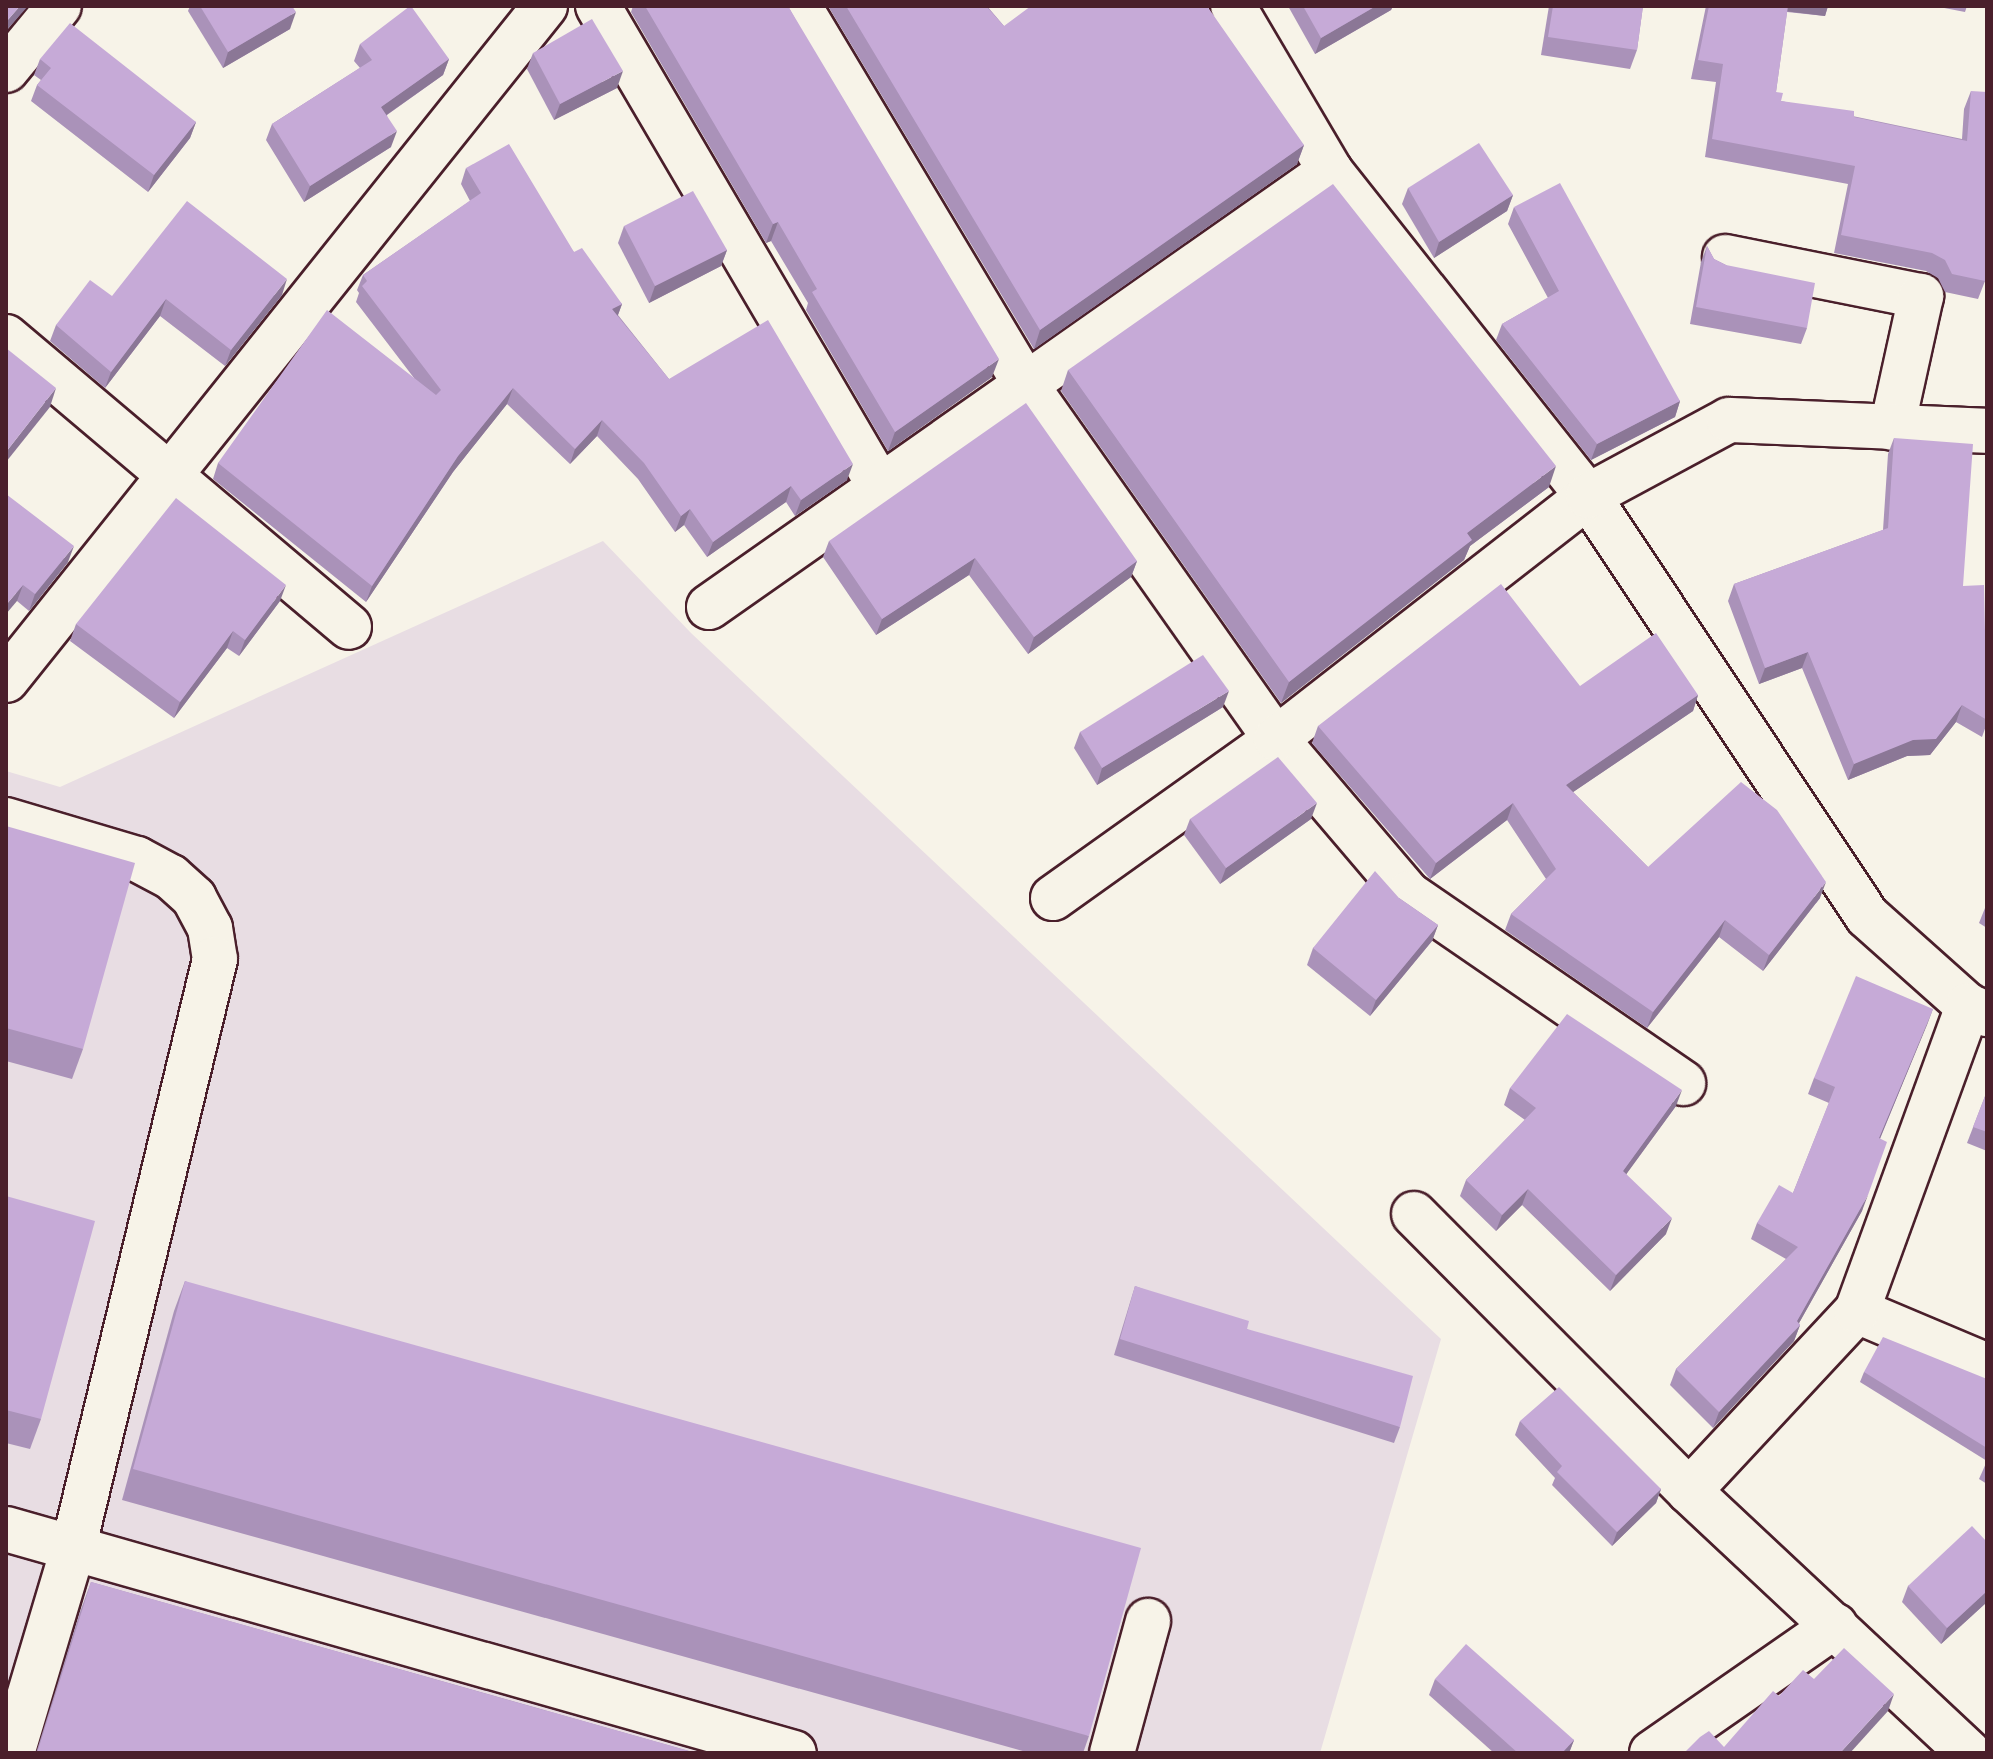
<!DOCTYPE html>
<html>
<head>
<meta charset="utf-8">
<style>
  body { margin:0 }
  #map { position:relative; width:1993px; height:1759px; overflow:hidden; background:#f7f3e8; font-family:"Playpen Sans",sans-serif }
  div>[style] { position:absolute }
  .built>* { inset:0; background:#e8dde3 }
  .roads { filter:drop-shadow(2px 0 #4a1f2b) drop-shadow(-2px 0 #4a1f2b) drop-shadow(0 2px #4a1f2b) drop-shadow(0 -2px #4a1f2b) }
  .minor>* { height:44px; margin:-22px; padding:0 22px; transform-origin:22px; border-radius:22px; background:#f7f3e8 }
  .wall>* { inset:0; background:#aa92b9 }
  .shaded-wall>* { inset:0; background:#8b7796 }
  .building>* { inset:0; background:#c6aad7 }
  span { translate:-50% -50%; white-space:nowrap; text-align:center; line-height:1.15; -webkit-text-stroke:7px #f7f3e8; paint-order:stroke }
  .frame { position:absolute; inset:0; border:8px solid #4a1f2b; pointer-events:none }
</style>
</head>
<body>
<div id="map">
  <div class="built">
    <div style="clip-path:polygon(603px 541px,691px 633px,1441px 1339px,1320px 1753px,6px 1753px,6px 771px,60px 787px)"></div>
  </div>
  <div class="roads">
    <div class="minor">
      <div style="left:598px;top:6px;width:561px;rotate:59.6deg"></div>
      <div style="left:799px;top:6px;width:445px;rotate:59.1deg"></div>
      <div style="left:1028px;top:388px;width:430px;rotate:54.8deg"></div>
      <div style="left:1276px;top:739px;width:204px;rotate:49.6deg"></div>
      <div style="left:1408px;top:894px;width:334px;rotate:34.5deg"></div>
      <div style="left:1233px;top:6px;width:191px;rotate:59.5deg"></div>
      <div style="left:1330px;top:171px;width:415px;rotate:51.6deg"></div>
      <div style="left:1588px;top:496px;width:504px;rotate:56.4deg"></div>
      <div style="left:1867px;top:916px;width:135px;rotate:41.7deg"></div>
      <div style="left:1968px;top:1006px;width:21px;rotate:23deg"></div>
      <div style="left:6px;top:70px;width:83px;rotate:-50.4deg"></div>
      <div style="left:1725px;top:257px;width:200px;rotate:11.3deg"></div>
      <div style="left:1921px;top:296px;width:135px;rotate:102.4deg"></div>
      <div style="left:6px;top:337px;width:449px;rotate:40.2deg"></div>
      <div style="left:709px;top:607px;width:759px;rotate:-35.07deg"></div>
      <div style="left:6px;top:680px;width:863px;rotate:-51.35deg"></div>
      <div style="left:6px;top:820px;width:137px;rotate:16.6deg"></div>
      <div style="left:137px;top:859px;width:38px;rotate:28deg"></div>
      <div style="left:171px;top:877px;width:31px;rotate:42deg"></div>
      <div style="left:194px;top:898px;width:34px;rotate:62deg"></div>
      <div style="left:210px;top:928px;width:31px;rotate:81deg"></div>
      <div style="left:215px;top:959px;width:607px;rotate:103.53deg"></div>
      <div style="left:73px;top:1549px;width:213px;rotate:106.6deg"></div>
      <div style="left:1053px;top:898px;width:274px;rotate:-35.5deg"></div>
      <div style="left:1276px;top:739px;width:395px;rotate:-37.9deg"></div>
      <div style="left:1588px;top:496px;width:160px;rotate:-28.3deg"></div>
      <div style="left:1729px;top:420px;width:258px;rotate:2.4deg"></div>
      <div style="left:1414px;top:1214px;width:390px;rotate:45.2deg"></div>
      <div style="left:1689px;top:1491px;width:383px;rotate:43.1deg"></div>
      <div style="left:1857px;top:1311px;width:141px;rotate:22.9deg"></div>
      <div style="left:1689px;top:1491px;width:246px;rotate:-47deg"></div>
      <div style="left:1857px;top:1311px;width:325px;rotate:-70deg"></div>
      <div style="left:6px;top:1529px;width:819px;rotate:15.87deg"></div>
      <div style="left:1112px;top:1753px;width:137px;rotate:-74.7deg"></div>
      <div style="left:1652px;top:1753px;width:223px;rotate:-34.8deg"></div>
    </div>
  </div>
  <div class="wall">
    <div style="clip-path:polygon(190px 6px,292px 6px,290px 29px,223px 68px,188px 11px)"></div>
    <div style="clip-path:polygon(633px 6px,788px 6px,992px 377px,888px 451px,806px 310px,808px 303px,771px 241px,766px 243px,631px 12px)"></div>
    <div style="clip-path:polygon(828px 6px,987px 6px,1004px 26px,1304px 145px,1297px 164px,1034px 349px)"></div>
    <div style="clip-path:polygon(1288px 6px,1393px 6px,1391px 10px,1315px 54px)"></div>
    <div style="clip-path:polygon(1549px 6px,1643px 6px,1637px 50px,1630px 69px,1541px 55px)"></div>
    <div style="clip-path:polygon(1706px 6px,1828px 6px,1825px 16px,1787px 12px,1776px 92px,1781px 101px,1962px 139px,1964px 109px,1971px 91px,1986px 258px,1985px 281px,1978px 299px,1945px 292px,1938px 278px,1926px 271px,1834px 253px,1848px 184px,1705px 157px,1716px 82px,1691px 79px)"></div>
    <div style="clip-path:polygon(1934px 6px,1967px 6px,1965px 12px)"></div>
    <div style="clip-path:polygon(360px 44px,449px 59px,443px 75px,387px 115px,391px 147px,304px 202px,266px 140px,272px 124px,360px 68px,354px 61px)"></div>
    <div style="clip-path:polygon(533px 53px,617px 88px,554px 120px,527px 69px)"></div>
    <div style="clip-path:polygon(40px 59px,196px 122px,190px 138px,148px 192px,31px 101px,37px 85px,41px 80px,34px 75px)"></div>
    <div style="clip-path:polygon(466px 168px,574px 252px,622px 304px,618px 315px,669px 379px,847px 480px,795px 516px,786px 502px,707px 557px,684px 525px,675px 532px,638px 479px,597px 436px,570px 464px,507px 404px,453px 472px,366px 602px,213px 479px,218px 463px,414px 378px,356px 302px,359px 293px,357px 290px,363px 275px,470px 201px,461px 184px)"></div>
    <div style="clip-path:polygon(1408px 188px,1513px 195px,1507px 211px,1434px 258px,1402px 204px)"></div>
    <div style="clip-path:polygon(1514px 207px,1680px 401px,1675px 417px,1591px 460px,1496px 340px,1502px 324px,1548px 298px,1508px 224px)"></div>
    <div style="clip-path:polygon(624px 226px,727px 250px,721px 266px,649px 303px,618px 243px)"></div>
    <div style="clip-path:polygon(1707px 246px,1714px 259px,1726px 265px,1807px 328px,1801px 344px,1690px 324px,1701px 262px)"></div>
    <div style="clip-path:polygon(282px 295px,225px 366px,160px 316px,105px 388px,50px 341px,56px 325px,112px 296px)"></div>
    <div style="clip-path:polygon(1068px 370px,1549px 487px,1470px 546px,1464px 560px,1281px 703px,1061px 391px)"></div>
    <div style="clip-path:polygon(1894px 438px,1963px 586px,1987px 686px,1987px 723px,1982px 737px,1956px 722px,1930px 755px,1907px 756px,1848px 780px,1802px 668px,1759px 684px,1728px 601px,1734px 584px,1883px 530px,1888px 454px)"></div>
    <div style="clip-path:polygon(6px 494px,68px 562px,29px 611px,17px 601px)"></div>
    <div style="clip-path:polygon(829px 541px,1137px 561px,1131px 577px,1028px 654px,969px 575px,876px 635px,823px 557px)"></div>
    <div style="clip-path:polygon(280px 601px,239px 656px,227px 648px,174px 718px,70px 641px,76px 624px)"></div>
    <div style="clip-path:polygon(1580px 686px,1698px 695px,1693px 711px,1573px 792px,1648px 867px,1820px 898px,1763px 971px,1719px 937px,1647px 1028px,1505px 930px,1511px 914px,1546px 879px,1507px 820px,1430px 879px,1312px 743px,1318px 726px)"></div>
    <div style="clip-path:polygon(1223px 707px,1097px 785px,1074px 748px,1080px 732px)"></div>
    <div style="clip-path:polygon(1190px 819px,1311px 819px,1220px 884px,1184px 835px)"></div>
    <div style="clip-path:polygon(6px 826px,83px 1049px,72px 1079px,6px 1061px)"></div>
    <div style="clip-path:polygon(1399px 898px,1438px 925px,1432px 941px,1370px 1016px,1307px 965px,1313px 948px)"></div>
    <div style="clip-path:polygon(1987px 903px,1987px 928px,1979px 923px)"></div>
    <div style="clip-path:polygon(1933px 1009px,1880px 1139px,1862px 1211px,1799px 1323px,1800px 1325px,1794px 1341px,1713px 1428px,1670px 1385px,1676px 1369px,1786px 1259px,1751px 1239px,1757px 1223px,1793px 1193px,1829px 1103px,1808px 1094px,1814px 1078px)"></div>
    <div style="clip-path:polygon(1510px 1088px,1676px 1106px,1626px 1174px,1666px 1234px,1610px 1291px,1522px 1205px,1496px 1231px,1460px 1196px,1466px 1180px,1525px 1120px,1504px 1105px)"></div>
    <div style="clip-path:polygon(1987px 1091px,1987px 1151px,1967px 1143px)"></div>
    <div style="clip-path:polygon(6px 1196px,41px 1419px,30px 1449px,6px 1443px)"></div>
    <div style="clip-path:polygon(185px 1281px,1089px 1736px,1083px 1753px,1030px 1753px,122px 1500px,174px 1311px)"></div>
    <div style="clip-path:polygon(1135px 1286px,1247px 1329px,1400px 1427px,1394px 1443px,1114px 1355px)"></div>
    <div style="clip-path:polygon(1864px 1372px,1987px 1379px,1987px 1461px,1860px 1382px)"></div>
    <div style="clip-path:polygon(1520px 1421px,1661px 1489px,1656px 1503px,1612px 1546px,1552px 1485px,1555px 1478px,1515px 1435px)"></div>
    <div style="clip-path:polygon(1987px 1461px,1987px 1484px,1979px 1479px)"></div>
    <div style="clip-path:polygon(1987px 1542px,1987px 1602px,1941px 1644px,1902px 1602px,1908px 1586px)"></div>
    <div style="clip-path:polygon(91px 1582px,696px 1753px,36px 1753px,80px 1612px)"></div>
    <div style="clip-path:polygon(1435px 1679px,1574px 1740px,1569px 1753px,1494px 1753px,1429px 1695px)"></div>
  </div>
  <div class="shaded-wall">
    <div style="clip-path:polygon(20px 6px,28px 6px,6px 31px,6px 22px)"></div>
    <div style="clip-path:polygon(1376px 6px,1393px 6px,1391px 10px,1315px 54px,1321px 38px)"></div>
    <div style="clip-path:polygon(1785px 6px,1828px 6px,1825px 16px,1784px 11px)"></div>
    <div style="clip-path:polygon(296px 12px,290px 29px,223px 68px,228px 52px)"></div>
    <div style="clip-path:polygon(449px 59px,443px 75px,375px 123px,381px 107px)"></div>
    <div style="clip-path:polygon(623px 71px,617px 88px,554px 120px,560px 104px)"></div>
    <div style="clip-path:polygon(196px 122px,190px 138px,148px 192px,154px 175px)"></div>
    <div style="clip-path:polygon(397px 131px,391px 147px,304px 202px,310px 186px)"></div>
    <div style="clip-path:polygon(1304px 145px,1297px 164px,1034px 349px,1040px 330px)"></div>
    <div style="clip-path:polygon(1513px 195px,1507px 211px,1434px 258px,1439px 242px)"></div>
    <div style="clip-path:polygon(778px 222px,771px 241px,766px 243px,773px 224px)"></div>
    <div style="clip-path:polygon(727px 250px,721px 266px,649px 303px,655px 286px)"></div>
    <div style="clip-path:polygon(287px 279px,282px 295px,225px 366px,231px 350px)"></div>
    <div style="clip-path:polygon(166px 299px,160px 316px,105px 388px,111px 372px)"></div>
    <div style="clip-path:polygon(622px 304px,616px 320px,612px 309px)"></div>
    <div style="clip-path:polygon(999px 359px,992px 377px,888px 451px,895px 432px)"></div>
    <div style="clip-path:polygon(56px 388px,50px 407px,6px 462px,6px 452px)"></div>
    <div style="clip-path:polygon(513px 388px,507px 404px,453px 472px,366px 602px,372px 586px,458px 456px)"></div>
    <div style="clip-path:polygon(1680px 401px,1675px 417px,1591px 460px,1597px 444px)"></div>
    <div style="clip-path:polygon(602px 420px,597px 436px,570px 464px,575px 449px)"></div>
    <div style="clip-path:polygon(853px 464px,847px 480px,795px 516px,801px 500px)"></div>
    <div style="clip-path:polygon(1556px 466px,1549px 487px,1470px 546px,1464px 560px,1281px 703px,1289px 682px,1467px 533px)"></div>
    <div style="clip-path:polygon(791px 486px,786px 502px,707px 557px,713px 542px)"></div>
    <div style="clip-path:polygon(690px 509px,684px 525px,675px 532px,681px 516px)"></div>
    <div style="clip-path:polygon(74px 546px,68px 562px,29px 611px,35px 594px)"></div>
    <div style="clip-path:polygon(975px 558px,969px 575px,876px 635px,882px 619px)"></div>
    <div style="clip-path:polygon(1137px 561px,1131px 577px,1028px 654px,1034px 637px)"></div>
    <div style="clip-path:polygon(23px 585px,17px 601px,6px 614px,6px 605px)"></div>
    <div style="clip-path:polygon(286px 585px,280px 601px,239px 656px,245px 640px)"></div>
    <div style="clip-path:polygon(233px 631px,227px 648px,174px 718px,180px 702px)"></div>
    <div style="clip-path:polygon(1808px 652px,1802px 668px,1759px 684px,1765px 668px)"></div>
    <div style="clip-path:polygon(1229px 691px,1223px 707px,1097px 785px,1102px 768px)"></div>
    <div style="clip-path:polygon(1698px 695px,1693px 711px,1560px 801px,1566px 785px)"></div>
    <div style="clip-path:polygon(1962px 705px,1956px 722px,1930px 755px,1907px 756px,1848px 780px,1854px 764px)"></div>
    <div style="clip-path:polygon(1317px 803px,1311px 819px,1220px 884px,1226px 868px)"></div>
    <div style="clip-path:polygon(1513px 803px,1507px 820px,1430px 879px,1436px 863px)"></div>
    <div style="clip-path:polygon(1826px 882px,1820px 898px,1763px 971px,1769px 955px)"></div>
    <div style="clip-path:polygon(1725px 920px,1719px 937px,1647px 1028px,1653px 1012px)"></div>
    <div style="clip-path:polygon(1438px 925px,1432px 941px,1370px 1016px,1376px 1000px)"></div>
    <div style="clip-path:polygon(1933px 1009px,1927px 1025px,1873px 1155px,1879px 1138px)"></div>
    <div style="clip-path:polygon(1682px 1090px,1676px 1106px,1617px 1187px,1623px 1171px)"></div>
    <div style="clip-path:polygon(1528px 1189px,1522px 1205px,1496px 1231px,1502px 1215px)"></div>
    <div style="clip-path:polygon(1868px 1195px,1862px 1211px,1794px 1332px,1800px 1325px,1794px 1341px,1713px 1428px,1719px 1412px,1797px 1321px)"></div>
    <div style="clip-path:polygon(1672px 1218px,1666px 1234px,1610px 1291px,1616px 1275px)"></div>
    <div style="clip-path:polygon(1661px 1489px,1656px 1503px,1612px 1546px,1617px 1532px)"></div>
    <div style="clip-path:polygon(1987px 1591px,1987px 1602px,1941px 1644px,1947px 1628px)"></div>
    <div style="clip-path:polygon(1894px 1694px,1888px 1711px,1850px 1753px,1840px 1753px)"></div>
    <div style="clip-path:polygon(1574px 1740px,1569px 1753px,1562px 1753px)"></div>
  </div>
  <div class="building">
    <div style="clip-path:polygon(6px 6px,20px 6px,6px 22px)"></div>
    <div style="clip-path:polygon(200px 6px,292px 6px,296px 12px,228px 52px)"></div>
    <div style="clip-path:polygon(410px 6px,411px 6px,449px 59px,381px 107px,397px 131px,310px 186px,272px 124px,372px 60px,360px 44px)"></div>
    <div style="clip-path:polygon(645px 6px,788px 6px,999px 359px,895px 432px,812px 292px,817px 289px,778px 222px,773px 224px)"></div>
    <div style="clip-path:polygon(846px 6px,986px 6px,1004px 26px,1031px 6px,1207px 6px,1304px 145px,1040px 330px)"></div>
    <div style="clip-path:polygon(1303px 6px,1376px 6px,1321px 38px)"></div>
    <div style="clip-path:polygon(1553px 6px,1643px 6px,1637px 50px,1548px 37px)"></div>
    <div style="clip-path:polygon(1709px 6px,1788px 6px,1776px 92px,1783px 93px,1781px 101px,1854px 111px,1854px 117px,1967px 141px,1971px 91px,1987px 92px,1987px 245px,1985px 281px,1952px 274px,1945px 260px,1932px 253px,1841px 235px,1855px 166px,1712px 139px,1723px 64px,1698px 60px)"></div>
    <div style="clip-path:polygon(592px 19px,623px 71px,560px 104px,533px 53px)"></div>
    <div style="clip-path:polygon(70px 23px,196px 122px,154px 175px,37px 85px,51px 68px,40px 59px)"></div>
    <div style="clip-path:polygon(1479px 143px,1513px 195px,1439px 242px,1408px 188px)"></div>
    <div style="clip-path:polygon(509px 144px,574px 252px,582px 248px,622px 304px,612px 309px,669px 379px,768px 320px,853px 464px,801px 500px,791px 486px,713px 542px,690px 509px,681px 516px,644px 463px,602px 420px,575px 449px,513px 388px,458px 456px,372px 586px,218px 463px,327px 310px,436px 395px,441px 390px,362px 286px,367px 281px,363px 275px,481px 193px,466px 168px)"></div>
    <div style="clip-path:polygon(1560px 183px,1680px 401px,1597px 444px,1502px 324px,1559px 291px,1514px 207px)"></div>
    <div style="clip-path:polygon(1333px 184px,1556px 466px,1467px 533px,1472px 540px,1289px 682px,1068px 370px)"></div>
    <div style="clip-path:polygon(693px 191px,727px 250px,655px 286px,624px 226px)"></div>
    <div style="clip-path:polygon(187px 201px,287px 279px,231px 350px,166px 299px,111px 372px,56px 325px,90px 280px,112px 296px)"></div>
    <div style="clip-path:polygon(1707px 246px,1714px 259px,1726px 265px,1815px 283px,1807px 328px,1696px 307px)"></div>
    <div style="clip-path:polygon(6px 348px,56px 388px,6px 452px)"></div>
    <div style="clip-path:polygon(1026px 403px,1137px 561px,1034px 637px,975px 558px,882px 619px,829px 541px)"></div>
    <div style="clip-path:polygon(1894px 438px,1973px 444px,1963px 586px,1984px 585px,1987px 720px,1962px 705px,1936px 739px,1913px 740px,1854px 764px,1808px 652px,1765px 668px,1734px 584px,1888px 528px)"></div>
    <div style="clip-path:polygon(6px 494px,74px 546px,35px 594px,23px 585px,6px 605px)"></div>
    <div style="clip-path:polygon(176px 498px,286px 585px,245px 640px,233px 631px,180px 702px,76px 624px)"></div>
    <div style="clip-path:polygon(1501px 584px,1580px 686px,1656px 633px,1698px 695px,1566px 785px,1648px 867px,1741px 782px,1777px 810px,1826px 882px,1769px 955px,1725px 920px,1653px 1012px,1511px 914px,1556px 869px,1513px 803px,1436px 863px,1318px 726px)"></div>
    <div style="clip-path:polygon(1203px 655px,1229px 691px,1102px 768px,1080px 732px)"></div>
    <div style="clip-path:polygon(1278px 757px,1317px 803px,1226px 868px,1190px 819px)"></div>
    <div style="clip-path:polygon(6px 826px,135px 863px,83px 1049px,6px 1028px)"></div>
    <div style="clip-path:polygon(1375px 871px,1399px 898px,1438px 925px,1376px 1000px,1313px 948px)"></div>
    <div style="clip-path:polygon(1856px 976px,1933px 1009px,1879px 1138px,1887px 1142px,1868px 1195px,1797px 1321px,1800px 1325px,1719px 1412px,1676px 1369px,1798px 1247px,1757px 1223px,1779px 1185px,1793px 1193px,1835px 1087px,1814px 1078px)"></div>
    <div style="clip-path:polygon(1567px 1014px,1682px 1090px,1623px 1171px,1672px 1218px,1616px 1275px,1528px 1189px,1502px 1215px,1466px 1180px,1536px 1108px,1510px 1088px)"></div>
    <div style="clip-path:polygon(1987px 1091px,1987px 1132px,1973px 1127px)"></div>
    <div style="clip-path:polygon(6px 1196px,95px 1221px,41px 1419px,6px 1410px)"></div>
    <div style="clip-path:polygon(185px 1281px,1141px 1548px,1089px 1736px,133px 1469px)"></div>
    <div style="clip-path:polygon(1135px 1286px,1249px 1321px,1247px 1329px,1413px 1376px,1400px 1427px,1120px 1339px)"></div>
    <div style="clip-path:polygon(1883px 1337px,1987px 1379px,1987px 1448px,1864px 1372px)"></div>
    <div style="clip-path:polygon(1559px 1387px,1661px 1489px,1617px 1532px,1557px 1472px,1562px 1466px,1520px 1421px)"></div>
    <div style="clip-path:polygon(1972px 1526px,1987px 1542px,1987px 1591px,1947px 1628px,1908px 1586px)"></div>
    <div style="clip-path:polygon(91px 1582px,696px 1753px,37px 1753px)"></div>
    <div style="clip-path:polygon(1466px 1644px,1574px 1740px,1562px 1753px,1518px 1753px,1435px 1679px)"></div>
    <div style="clip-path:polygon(1844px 1648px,1894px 1694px,1840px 1753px,1684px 1753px,1700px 1737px,1709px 1731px,1724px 1747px,1773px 1691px,1779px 1696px,1803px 1670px,1814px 1679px)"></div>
  </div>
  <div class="frame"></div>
</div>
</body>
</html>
